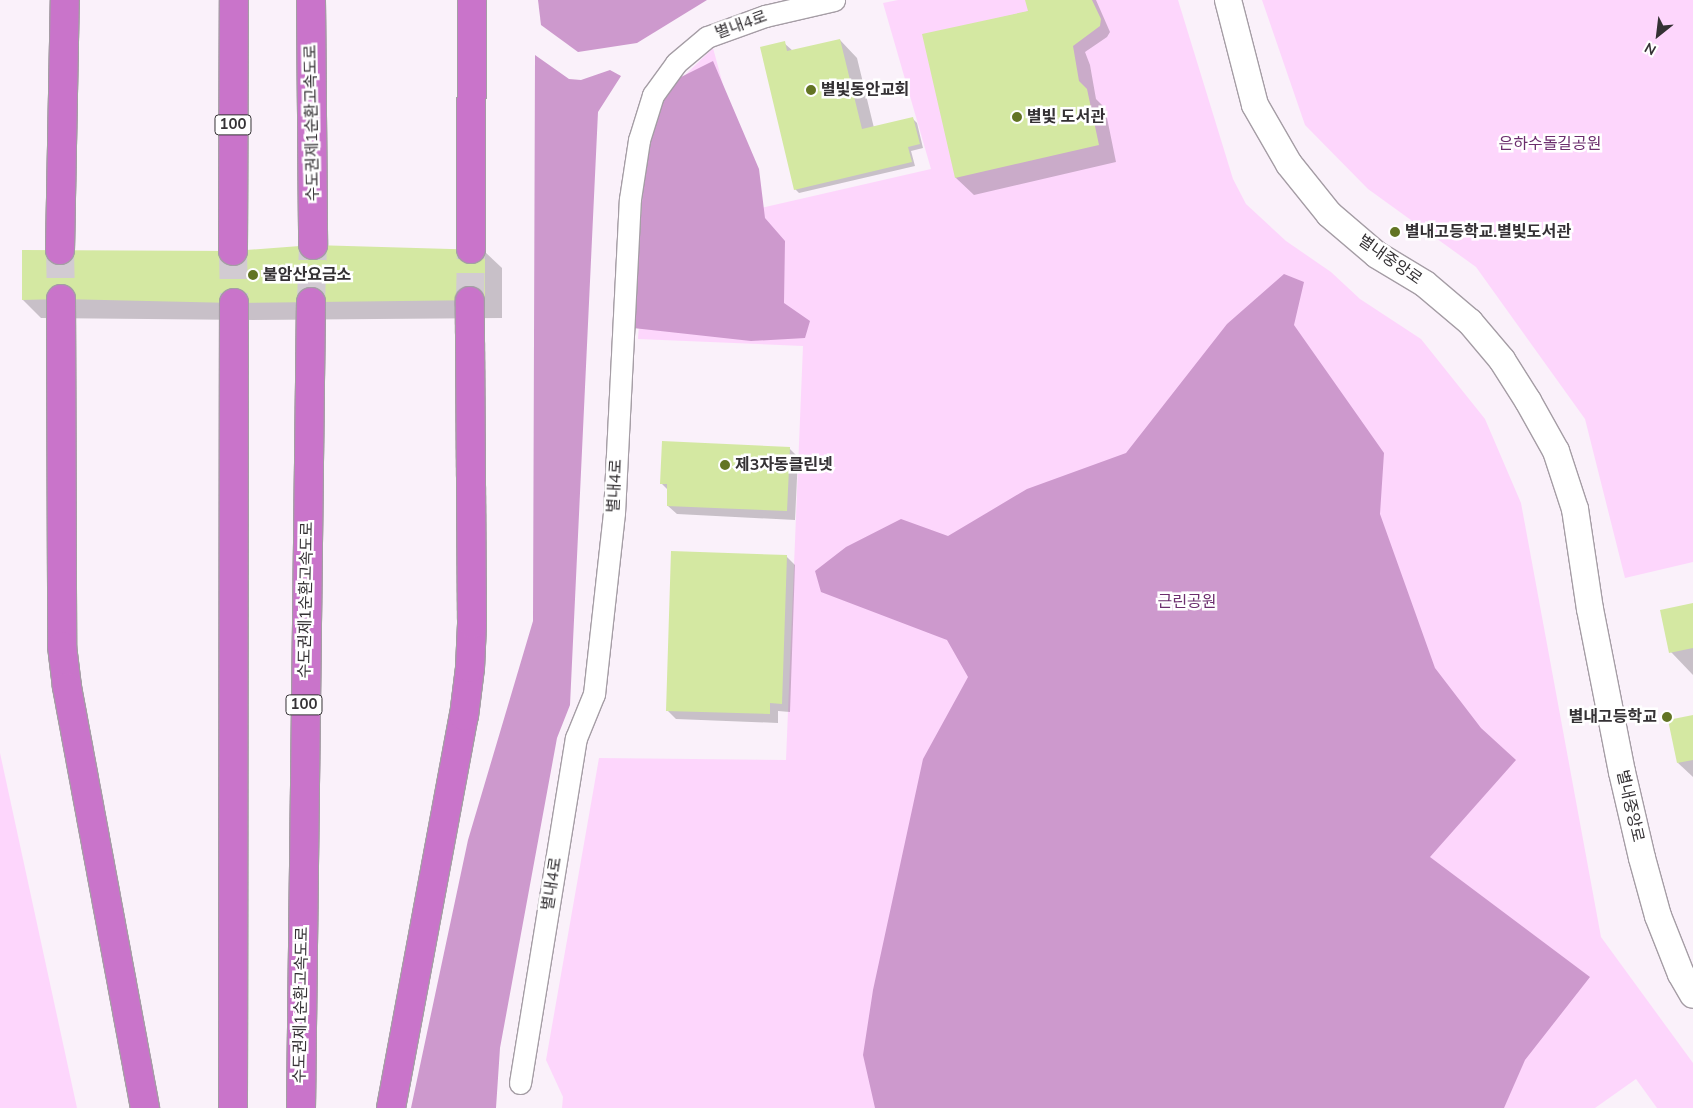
<!DOCTYPE html>
<html>
<head>
<meta charset="utf-8">
<style>
  body { margin:0 }
  #map { position:relative; width:1693px; height:1108px; overflow:hidden; background:#faf1fa; font-family:"Nunito Sans","Noto Sans KR",sans-serif }
  div>[style] { position:absolute }
  .green>* { inset:0; background:#fdd6fc }
  .forest>* { inset:0; background:#cd99cd }
  .shadow>* { inset:0; background:#0003 }
  .building>* { inset:0; background:#d4e8a2 }
  .motorway-tunnel>* { height:28px; margin-top:-14px; transform-origin:0; background:repeating-linear-gradient(90deg,#d2cbd2 0 28px,transparent 0 42px) }
  .roads { filter:drop-shadow(1px 0 #a59da5) drop-shadow(-1px 0 #a59da5) drop-shadow(0 1px #a59da5) drop-shadow(0 -1px #a59da5) }
  .minor>* { height:21px; margin:-10.5px; padding:0 10.5px; transform-origin:10.5px; border-radius:10.5px; background:#fff }
  .tertiary>* { height:26px; margin:-13px; padding:0 13px; transform-origin:13px; border-radius:13px; background:#fff }
  .motorway>* { height:28px; margin:-14px; padding:0 14px; transform-origin:14px; border-radius:14px; background:#c974ca }
  .dots>* { width:14px; height:14px; translate:-50% -50%; box-sizing:border-box; border:2px solid #fff; border-radius:50% }
  span { translate:-50% -50%; white-space:nowrap; text-align:center; line-height:1.15; -webkit-text-stroke:5px #fff; paint-order:stroke }
  .shield-label span { padding:1px 4px; background:#fff; border:1px solid; border-radius:4px; -webkit-text-stroke-width:0 }
  .shield-label { font-size:15px; color:#343134; font-weight:700 }
  .street-label { font-size:16px; color:#343134 }
  .poi-label { font-size:16px; color:#343134; font-weight:700 }
  .left { translate:0 -50%; text-align:left }
  .right { translate:-100% -50%; text-align:right }
  .park-label { font-size:16px; color:#6c2e6e }
  .north { position:absolute; left:1633px; top:10px; width:50px; height:50px; -webkit-text-stroke:4px #fff; paint-order:stroke; rotate:209deg; font-size:14px; font-weight:700; line-height:20px; text-align:center; color:#343134 }
  .north::after { content:''; display:block; margin:auto; width:18px; height:22px; background:#343134; clip-path:polygon(50% 0,100% 100%,50% 72%,0 100%) }
</style>
</head>
<body>
<div id="map">
  <div class="green">
    <div style="clip-path:polygon(898px 0,1178px 0,1233px 179px,1246px 204px,1286px 241px,1331px 272px,1360px 299px,1421px 339px,1485px 419px,1521px 503px,1601px 937px,1693px 1063px,1693px 1108px,1657px 1108px,1636px 1079px,1595px 1108px,562px 1108px,563px 1097px,546px 1060px,599px 758px,786px 760px,803px 346px,638px 339px,649px 170px,676px 84px,713px 48px,757px 209px,931px 169px,883px 3px)"></div>
    <div style="clip-path:polygon(1262px 0,1693px 0,1693px 562px,1625px 578px,1585px 419px,1476px 267px,1368px 189px,1305px 125px)"></div>
    <div style="clip-path:polygon(0 753px,77px 1108px,0 1108px)"></div>
  </div>
  <div class="forest">
    <div style="clip-path:polygon(538px 0,707px 0,637px 43px,578px 52px,541px 25px)"></div>
    <div style="clip-path:polygon(535px 55px,569px 79px,581px 80px,610px 70px,621px 76px,598px 112px,570px 705px,557px 738px,500px 1048px,496px 1108px,411px 1108px,468px 840px,533px 621px)"></div>
    <div style="clip-path:polygon(713px 61px,759px 169px,765px 218px,785px 241px,784px 303px,810px 321px,805px 338px,751px 341px,633px 328px,647px 132px,667px 84px)"></div>
    <div style="clip-path:polygon(1284px 274px,1304px 282px,1294px 325px,1384px 453px,1380px 514px,1435px 668px,1481px 728px,1516px 760px,1430px 857px,1590px 977px,1525px 1060px,1504px 1108px,875px 1108px,863px 1055px,873px 990px,923px 759px,968px 677px,947px 640px,821px 592px,815px 571px,846px 547px,901px 519px,948px 536px,1027px 489px,1126px 453px,1227px 324px)"></div>
  </div>
  <div class="shadow">
    <div style="clip-path:polygon(1026px 0,1096px 0,1110px 32px,1107px 37px,1085px 52px,1090px 65px,1096px 99px,1105px 108px,1116px 162px,974px 195px,956px 178px,924px 35px,1030px 11px)"></div>
    <div style="clip-path:polygon(840px 40px,857px 58px,874px 128px,913px 119px,917px 123px,923px 148px,911px 151px,915px 166px,799px 193px,795px 189px,784px 43px,793px 51px)"></div>
    <div style="clip-path:polygon(23px 251px,484px 251px,502px 268px,502px 318px,252px 320px,41px 318px,23px 300px)"></div>
    <div style="clip-path:polygon(789px 448px,798px 457px,795px 520px,677px 514px,668px 506px,669px 491px,661px 483px)"></div>
    <div style="clip-path:polygon(786px 556px,795px 565px,790px 712px,778px 711px,778px 723px,676px 719px,667px 710px)"></div>
    <div style="clip-path:polygon(1693px 604px,1693px 675px,1671px 652px)"></div>
    <div style="clip-path:polygon(1693px 716px,1693px 777px,1678px 763px)"></div>
  </div>
  <div class="building">
    <div style="clip-path:polygon(1025px 0,1092px 0,1101px 19px,1100px 26px,1073px 46px,1079px 81px,1087px 89px,1099px 145px,955px 178px,922px 34px,1028px 11px)"></div>
    <div style="clip-path:polygon(840px 39px,862px 129px,913px 117px,920px 144px,908px 147px,912px 162px,794px 190px,760px 47px,785px 41px,787px 51px)"></div>
    <div style="clip-path:polygon(313px 245px,485px 250px,485px 300px,234px 303px,61px 299px,22px 300px,22px 250px,233px 251px)"></div>
    <div style="clip-path:polygon(662px 441px,790px 447px,787px 511px,667px 506px,667px 484px,660px 484px)"></div>
    <div style="clip-path:polygon(671px 551px,787px 555px,782px 704px,770px 703px,770px 714px,666px 711px)"></div>
    <div style="clip-path:polygon(1693px 603px,1693px 648px,1669px 653px,1660px 610px)"></div>
    <div style="clip-path:polygon(1693px 715px,1693px 760px,1677px 763px,1668px 720px)"></div>
  </div>
  <div class="motorway-tunnel">
    <div style="left:60px;top:250px;width:49px;rotate:88.8deg"></div>
    <div style="left:233px;top:251px;width:52px;rotate:88.9deg"></div>
    <div style="left:470px;top:301px;width:52px;rotate:-88.9deg"></div>
    <div style="left:311px;top:302px;width:57px;rotate:-88deg"></div>
  </div>
  <div class="roads">
    <div class="minor">
      <div style="left:520px;top:1083px;width:350px;rotate:-80.8deg"></div>
      <div style="left:576px;top:738px;width:48px;rotate:-67.8deg"></div>
      <div style="left:594px;top:694px;width:182px;rotate:-83.7deg"></div>
      <div style="left:614px;top:513px;width:314px;rotate:-87.1deg"></div>
      <div style="left:630px;top:199px;width:60px;rotate:-81.3deg"></div>
      <div style="left:639px;top:140px;width:47px;rotate:-72.7deg"></div>
      <div style="left:653px;top:95px;width:39px;rotate:-54deg"></div>
      <div style="left:676px;top:63px;width:40px;rotate:-40deg"></div>
      <div style="left:707px;top:37px;width:62px;rotate:-19.9deg"></div>
      <div style="left:765px;top:16px;width:71px;rotate:-13.1deg"></div>
    </div>
    <div class="tertiary">
      <div style="left:1228px;top:0;width:108px;rotate:75.6deg"></div>
      <div style="left:1255px;top:105px;width:68px;rotate:60deg"></div>
      <div style="left:1289px;top:164px;width:64px;rotate:51.3deg"></div>
      <div style="left:1329px;top:214px;width:63px;rotate:40.5deg"></div>
      <div style="left:1377px;top:255px;width:56px;rotate:31.1deg"></div>
      <div style="left:1425px;top:284px;width:59px;rotate:40.2deg"></div>
      <div style="left:1470px;top:322px;width:50px;rotate:49.9deg"></div>
      <div style="left:1502px;top:360px;width:49px;rotate:57.6deg"></div>
      <div style="left:1528px;top:401px;width:57px;rotate:60.8deg"></div>
      <div style="left:1556px;top:451px;width:61px;rotate:71.9deg"></div>
      <div style="left:1575px;top:509px;width:101px;rotate:81.5deg"></div>
      <div style="left:1590px;top:609px;width:166px;rotate:78.9deg"></div>
      <div style="left:1622px;top:772px;width:88px;rotate:76.9deg"></div>
      <div style="left:1642px;top:858px;width:60px;rotate:74.6deg"></div>
      <div style="left:1658px;top:916px;width:62px;rotate:68.4deg"></div>
      <div style="left:1681px;top:974px;width:24px;rotate:60deg"></div>
    </div>
    <div class="motorway">
      <div style="left:311px;top:0;width:245px;rotate:89.5deg"></div>
      <div style="left:471px;top:249px;width:249px;rotate:-89.8deg"></div>
      <div style="left:60px;top:250px;width:250px;rotate:-88.9deg"></div>
      <div style="left:233px;top:251px;width:251px;rotate:-89.8deg"></div>
      <div style="left:61px;top:299px;width:347px;rotate:89.8deg"></div>
      <div style="left:62px;top:646px;width:41px;rotate:83deg"></div>
      <div style="left:67px;top:687px;width:428px;rotate:79.5deg"></div>
      <div style="left:233px;top:1108px;width:805px;rotate:-89.93deg"></div>
      <div style="left:301px;top:1108px;width:806px;rotate:-89.29deg"></div>
      <div style="left:391px;top:1108px;width:399px;rotate:-79.5deg"></div>
      <div style="left:464px;top:716px;width:48px;rotate:-82.9deg"></div>
      <div style="left:470px;top:668px;width:44px;rotate:-87.4deg"></div>
      <div style="left:472px;top:624px;width:323px;rotate:-90.4deg"></div>
    </div>
  </div>
  <div class="dots">
    <div style="left:811px;top:90px;background:#627423"></div>
    <div style="left:1017px;top:117px;background:#627423"></div>
    <div style="left:1395px;top:232px;background:#627423"></div>
    <div style="left:253px;top:275px;background:#627423"></div>
    <div style="left:725px;top:465px;background:#627423"></div>
    <div style="left:1667px;top:717px;background:#627423"></div>
  </div>
  <div class="shield-label">
    <span style="left:233px;top:125px">100</span>
    <span style="left:304px;top:705px">100</span>
  </div>
  <div class="street-label">
    <span style="left:741px;top:25px;rotate:-20deg">별내4로</span>
    <span style="left:312px;top:123px;rotate:-91deg">수도권제1순환고속도로</span>
    <span style="left:1390px;top:260px;rotate:35deg">별내중앙로</span>
    <span style="left:615px;top:486px;rotate:-87deg">별내4로</span>
    <span style="left:306px;top:600px;rotate:-89deg">수도권제1순환고속도로</span>
    <span style="left:1630px;top:806px;rotate:77deg">별내중앙로</span>
    <span style="left:552px;top:884px;rotate:-81deg">별내4로</span>
    <span style="left:301px;top:1005px;rotate:-89deg">수도권제1순환고속도로</span>
  </div>
  <div class="poi-label">
    <span class="left" style="left:821px;top:90px">별빛동안교회</span>
    <span class="left" style="left:1027px;top:117px">별빛 도서관</span>
    <span class="left" style="left:1405px;top:232px">별내고등학교.별빛도서관</span>
    <span class="left" style="left:263px;top:275px">불암산요금소</span>
    <span class="left" style="left:735px;top:465px">제3자동클린넷</span>
    <span class="right" style="left:1657px;top:717px">별내고등학교</span>
  </div>
  <div class="park-label">
    <span style="left:1550px;top:144px">은하수돌길공원</span>
    <span style="left:1187px;top:602px">근린공원</span>
  </div>
  <div class="north">N</div>
</div>
</body>
</html>
